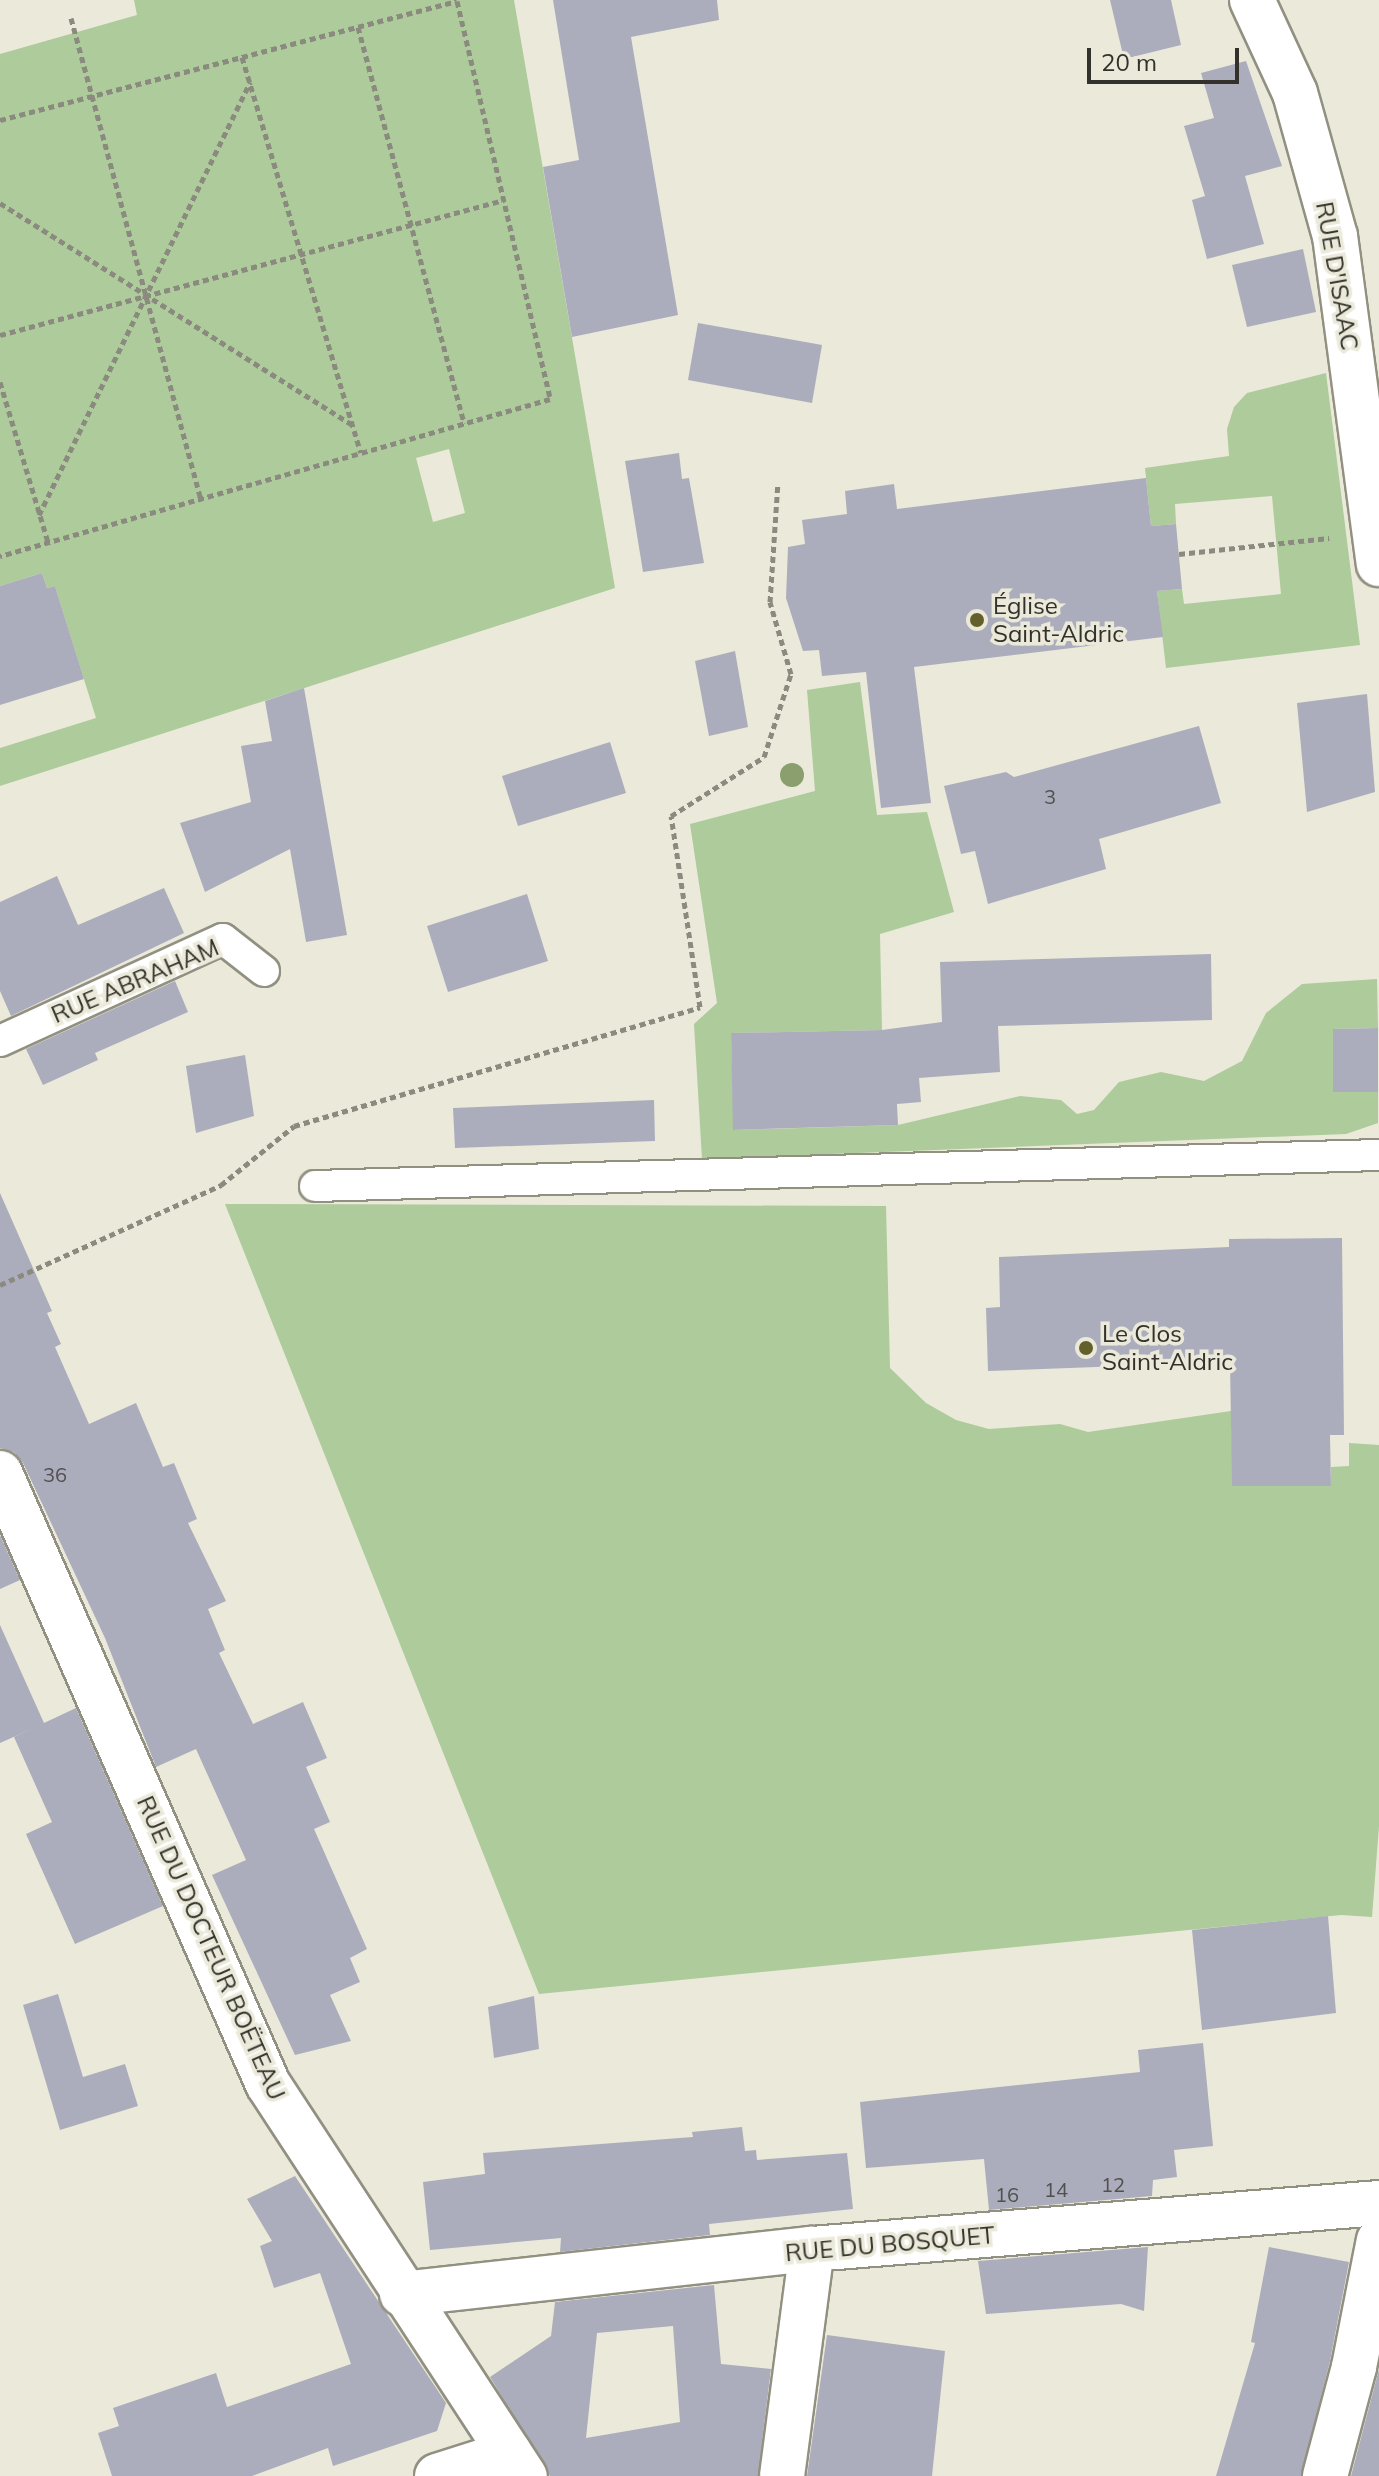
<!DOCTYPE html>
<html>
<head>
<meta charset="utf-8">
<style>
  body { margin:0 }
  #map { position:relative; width:1379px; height:2476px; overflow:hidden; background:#ebe9d9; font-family:Mulish,sans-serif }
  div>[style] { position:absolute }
  .green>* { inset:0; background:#adcb9b }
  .building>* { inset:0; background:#acadbc }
  .path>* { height:5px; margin-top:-2.5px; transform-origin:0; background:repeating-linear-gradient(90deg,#8b8a7f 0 6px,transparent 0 10px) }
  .roads { filter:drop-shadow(2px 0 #929081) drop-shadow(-2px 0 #929081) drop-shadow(0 2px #929081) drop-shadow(0 -2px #929081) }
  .lane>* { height:30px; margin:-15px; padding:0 15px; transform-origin:15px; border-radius:15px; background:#fff }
  .street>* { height:44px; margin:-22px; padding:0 22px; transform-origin:22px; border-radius:22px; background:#fff }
  .trees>* { width:24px; height:24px; margin:-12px; border-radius:50%; background:#8a9f6d }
  .dots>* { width:22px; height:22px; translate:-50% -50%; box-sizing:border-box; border:4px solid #ebe9d9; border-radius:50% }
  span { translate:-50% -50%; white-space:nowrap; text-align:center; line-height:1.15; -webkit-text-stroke:7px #ebe9d9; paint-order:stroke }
  .number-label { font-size:20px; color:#50504f }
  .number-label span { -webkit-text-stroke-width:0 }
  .street-label { font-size:24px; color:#32312b }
  .poi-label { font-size:24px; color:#32312b }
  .left { translate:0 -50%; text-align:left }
  .scale { position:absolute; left:1087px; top:48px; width:152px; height:36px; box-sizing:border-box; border:4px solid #32312b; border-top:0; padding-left:10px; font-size:24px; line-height:28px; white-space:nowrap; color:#32312b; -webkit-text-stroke:6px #ebe9d9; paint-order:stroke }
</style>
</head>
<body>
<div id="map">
  <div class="green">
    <div style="clip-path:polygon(evenodd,134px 0,514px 0,615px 588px,0 786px,0 748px,96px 718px,55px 586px,47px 588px,42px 573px,0 586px,0 54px,137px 15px,134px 0,449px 449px,465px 513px,433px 522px,416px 458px,449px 449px)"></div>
    <div style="clip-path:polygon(1326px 373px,1360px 645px,1166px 668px,1157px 591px,1182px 589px,1184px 604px,1281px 594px,1272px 496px,1175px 504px,1176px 524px,1151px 526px,1145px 468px,1229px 456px,1227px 429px,1234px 407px,1247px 393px)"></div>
    <div style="clip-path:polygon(860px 682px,877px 815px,927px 812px,954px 912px,880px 934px,882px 1030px,731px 1033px,734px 1130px,898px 1125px,1020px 1096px,1061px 1100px,1077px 1114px,1094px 1110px,1119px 1082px,1161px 1072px,1204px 1081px,1242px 1061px,1266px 1013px,1302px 984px,1377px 979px,1378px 1028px,1333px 1029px,1333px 1091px,1378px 1092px,1378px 1123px,1346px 1134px,702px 1159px,694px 1024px,717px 1003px,690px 824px,815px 791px,807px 690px)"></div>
    <div style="clip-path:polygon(225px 1204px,886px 1206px,890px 1368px,926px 1403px,956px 1420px,989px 1429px,1060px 1424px,1088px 1432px,1231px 1411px,1233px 1486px,1331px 1486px,1331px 1467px,1349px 1466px,1349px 1443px,1379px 1445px,1379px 1826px,1372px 1917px,1341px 1915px,539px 1994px)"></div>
  </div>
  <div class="building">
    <div style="clip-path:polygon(553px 0,717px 0,719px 20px,631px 37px,678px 315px,572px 337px,543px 167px,579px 160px)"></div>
    <div style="clip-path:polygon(1110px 0,1171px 0,1181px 45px,1124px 59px)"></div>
    <div style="clip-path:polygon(1246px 61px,1282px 166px,1245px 176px,1264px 244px,1207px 259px,1192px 200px,1205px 196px,1184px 126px,1214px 118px,1201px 73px)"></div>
    <div style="clip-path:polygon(1303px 249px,1316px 312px,1247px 327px,1232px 265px)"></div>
    <div style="clip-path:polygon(698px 323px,822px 345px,812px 403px,688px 380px)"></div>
    <div style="clip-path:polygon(679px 453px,682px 479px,689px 478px,704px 563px,643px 572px,625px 461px)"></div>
    <div style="clip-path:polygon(1146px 478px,1151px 526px,1176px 524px,1182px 589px,1157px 591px,1163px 637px,914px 667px,931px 803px,881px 808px,866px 672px,822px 676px,819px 650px,803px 651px,786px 598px,788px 547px,805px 544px,802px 520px,847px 514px,845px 491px,894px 484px,897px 509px)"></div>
    <div style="clip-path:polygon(42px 573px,47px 588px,55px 586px,84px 679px,0 705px,0 586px)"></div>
    <div style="clip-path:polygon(735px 651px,748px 727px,709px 736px,695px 661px)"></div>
    <div style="clip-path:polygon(304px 688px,347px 935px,306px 942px,290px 849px,205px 892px,180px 823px,251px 802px,241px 746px,272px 741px,265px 701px)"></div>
    <div style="clip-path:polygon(1367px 694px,1375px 792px,1307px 812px,1297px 703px)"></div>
    <div style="clip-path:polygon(1199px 726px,1221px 803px,1099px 839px,1106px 869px,988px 904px,975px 851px,961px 854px,944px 786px,1006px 772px,1014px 777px)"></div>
    <div style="clip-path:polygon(610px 742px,626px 793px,518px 826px,502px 776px)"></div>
    <div style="clip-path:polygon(57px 876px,78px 925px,164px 888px,184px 933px,11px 1016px,0 991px,0 902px)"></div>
    <div style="clip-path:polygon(527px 894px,548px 961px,448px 992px,427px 926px)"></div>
    <div style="clip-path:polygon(1211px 954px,1212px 1020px,998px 1026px,1000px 1072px,919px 1078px,921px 1102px,897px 1104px,898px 1125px,733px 1130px,731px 1033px,882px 1030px,942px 1022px,940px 962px)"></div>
    <div style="clip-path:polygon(175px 981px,188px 1012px,95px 1053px,98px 1060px,43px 1085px,26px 1049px)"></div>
    <div style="clip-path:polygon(1378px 1028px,1378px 1092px,1333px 1092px,1333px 1029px)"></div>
    <div style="clip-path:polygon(245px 1055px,254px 1116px,196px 1133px,186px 1066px)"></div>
    <div style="clip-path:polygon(654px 1100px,655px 1141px,455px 1148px,453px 1108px)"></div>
    <div style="clip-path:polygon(0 1193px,52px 1311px,47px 1313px,61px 1344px,55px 1347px,89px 1424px,136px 1403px,163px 1467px,174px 1463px,197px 1519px,188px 1523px,226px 1601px,208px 1609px,225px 1650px,219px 1653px,253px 1724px,303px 1702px,327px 1758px,306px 1767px,330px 1822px,314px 1829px,367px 1949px,350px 1958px,360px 1982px,330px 1995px,351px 2041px,295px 2055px,212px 1875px,246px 1860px,196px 1749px,156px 1767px,105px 1638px,23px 1463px,14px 1452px,0 1448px)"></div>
    <div style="clip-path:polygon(1342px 1238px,1344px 1435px,1330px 1435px,1331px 1486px,1232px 1486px,1230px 1362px,988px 1371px,986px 1308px,1000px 1307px,999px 1257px,1229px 1247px,1229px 1239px)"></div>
    <div style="clip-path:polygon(0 1535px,20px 1580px,0 1589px)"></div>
    <div style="clip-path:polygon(0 1625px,44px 1723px,76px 1708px,163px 1906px,75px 1944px,26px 1834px,52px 1822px,14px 1737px,36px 1727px,0 1743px)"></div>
    <div style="clip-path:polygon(1328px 1916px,1336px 2013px,1202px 2030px,1192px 1930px)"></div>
    <div style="clip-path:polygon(58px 1994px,83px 2077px,125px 2064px,138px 2106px,60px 2130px,23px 2005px)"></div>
    <div style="clip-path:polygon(534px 1996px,539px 2049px,494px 2058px,488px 2007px)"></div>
    <div style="clip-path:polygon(1203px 2043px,1213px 2146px,1174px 2150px,1177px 2177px,1153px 2180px,1152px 2196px,989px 2210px,984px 2159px,866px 2168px,860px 2102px,1140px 2072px,1138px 2050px)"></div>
    <div style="clip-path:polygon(742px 2127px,745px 2151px,756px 2150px,757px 2160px,847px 2153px,853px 2209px,709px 2224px,710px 2235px,560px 2252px,561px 2238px,430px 2250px,423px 2182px,485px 2174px,483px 2153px,693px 2137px,692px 2132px)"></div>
    <div style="clip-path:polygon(295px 2176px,446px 2403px,437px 2431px,333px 2466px,328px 2448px,252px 2476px,112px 2476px,98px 2433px,119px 2426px,113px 2408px,216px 2373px,227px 2407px,351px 2364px,320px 2273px,274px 2288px,260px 2246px,272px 2241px,247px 2199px)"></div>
    <div style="clip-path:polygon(1148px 2247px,1144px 2311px,1121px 2304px,986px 2314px,978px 2261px)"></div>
    <div style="clip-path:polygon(1269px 2247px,1349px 2262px,1330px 2361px,1301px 2476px,1216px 2476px,1255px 2343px,1251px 2342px)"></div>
    <div style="clip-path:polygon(evenodd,714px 2285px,721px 2364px,771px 2369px,758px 2476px,550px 2476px,490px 2377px,551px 2336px,555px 2302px,714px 2285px,673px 2326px,680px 2422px,586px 2438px,597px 2333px,673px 2326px)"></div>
    <div style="clip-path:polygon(827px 2335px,945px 2351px,932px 2476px,807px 2476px)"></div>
    <div style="clip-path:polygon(1379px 2369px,1379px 2476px,1351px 2476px,1378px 2373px)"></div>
  </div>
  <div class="path">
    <div style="left:71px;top:18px;width:498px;rotate:74.9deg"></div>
    <div style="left:358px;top:27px;width:410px;rotate:75deg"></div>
    <div style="left:242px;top:57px;width:413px;rotate:73.3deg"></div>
    <div style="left:0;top:120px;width:472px;rotate:-14.6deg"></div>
    <div style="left:457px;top:1px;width:409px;rotate:76.8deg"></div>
    <div style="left:550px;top:399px;width:572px;rotate:164.07deg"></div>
    <div style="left:0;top:203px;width:417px;rotate:32.2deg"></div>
    <div style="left:0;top:335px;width:522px;rotate:-15deg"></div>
    <div style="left:0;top:382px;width:167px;rotate:73.3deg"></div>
    <div style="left:39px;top:515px;width:482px;rotate:-64deg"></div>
    <div style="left:1179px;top:554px;width:151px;rotate:-6.1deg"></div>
    <div style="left:0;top:1285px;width:243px;rotate:-24.3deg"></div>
    <div style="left:221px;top:1185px;width:94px;rotate:-38.9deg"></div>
    <div style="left:294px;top:1126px;width:423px;rotate:-16.3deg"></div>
    <div style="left:700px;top:1007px;width:193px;rotate:-98.6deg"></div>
    <div style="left:671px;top:816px;width:110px;rotate:-32.4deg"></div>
    <div style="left:764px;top:757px;width:87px;rotate:-72deg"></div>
    <div style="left:791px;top:674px;width:75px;rotate:-106.3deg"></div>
    <div style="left:770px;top:602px;width:119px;rotate:-86.2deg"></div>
  </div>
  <div class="roads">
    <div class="lane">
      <div style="left:0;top:1041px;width:245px;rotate:-24.6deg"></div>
      <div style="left:223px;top:939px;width:52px;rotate:38deg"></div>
      <div style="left:315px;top:1186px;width:1064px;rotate:-1.67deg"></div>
    </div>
    <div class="street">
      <div style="left:1252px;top:0;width:102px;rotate:65.2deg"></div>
      <div style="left:1295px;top:93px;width:148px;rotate:74.4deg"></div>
      <div style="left:1335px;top:236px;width:331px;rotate:82.4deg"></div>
      <div style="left:0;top:1473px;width:667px;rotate:66.32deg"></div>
      <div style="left:268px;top:2084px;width:469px;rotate:56.8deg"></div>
      <div style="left:402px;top:2294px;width:412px;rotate:-6.3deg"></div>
      <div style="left:812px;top:2249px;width:569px;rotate:-4.64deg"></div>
      <div style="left:437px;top:2476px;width:76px;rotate:-17.7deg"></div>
      <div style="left:782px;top:2476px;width:229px;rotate:-82.5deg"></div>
      <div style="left:1325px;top:2476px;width:113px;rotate:-75.1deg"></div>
      <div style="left:1354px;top:2367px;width:129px;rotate:-78.9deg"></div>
    </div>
  </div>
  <div class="trees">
    <div style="left:792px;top:775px"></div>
  </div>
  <div class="dots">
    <div style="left:977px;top:620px;background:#64602c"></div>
    <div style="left:1086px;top:1348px;background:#64602c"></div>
  </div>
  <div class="number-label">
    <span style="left:1050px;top:796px">3</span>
    <span style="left:55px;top:1474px">36</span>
    <span style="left:1113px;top:2184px">12</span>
    <span style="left:1056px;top:2189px">14</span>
    <span style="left:1007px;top:2194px">16</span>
  </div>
  <div class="street-label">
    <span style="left:1337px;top:276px;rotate:80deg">RUE D'ISAAC</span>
    <span style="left:135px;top:981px;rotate:-23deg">RUE ABRAHAM</span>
    <span style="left:211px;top:1948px;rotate:66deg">RUE DU DOCTEUR BOËTEAU</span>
    <span style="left:890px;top:2244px;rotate:-5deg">RUE DU BOSQUET</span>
  </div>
  <div class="poi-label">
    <span class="left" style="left:993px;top:620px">Église<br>Saint-Aldric</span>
    <span class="left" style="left:1102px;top:1348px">Le Clos<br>Saint-Aldric</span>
  </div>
  <div class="scale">20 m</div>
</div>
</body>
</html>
